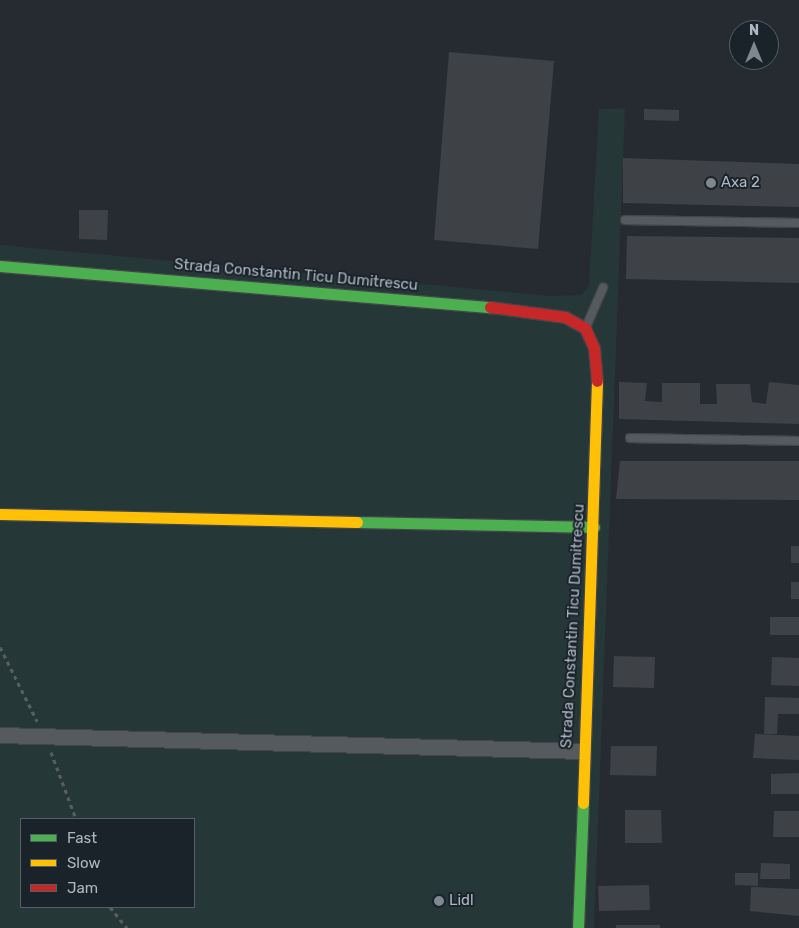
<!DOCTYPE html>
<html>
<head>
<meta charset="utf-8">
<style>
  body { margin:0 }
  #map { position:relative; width:799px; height:928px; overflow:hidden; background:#262b31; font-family:Rubik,sans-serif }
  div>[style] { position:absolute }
  .green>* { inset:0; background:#263737 }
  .building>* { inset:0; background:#3e4247 }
  .path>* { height:3px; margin-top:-1.5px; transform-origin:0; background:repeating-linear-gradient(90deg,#595e63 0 4px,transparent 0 8px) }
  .roads { filter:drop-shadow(1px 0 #424549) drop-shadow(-1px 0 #424549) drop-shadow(0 1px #424549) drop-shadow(0 -1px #424549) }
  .lane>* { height:8px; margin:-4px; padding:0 4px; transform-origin:4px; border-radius:4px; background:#555a5f }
  .street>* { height:15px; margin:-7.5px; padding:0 7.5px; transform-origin:7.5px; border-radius:7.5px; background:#555a5f }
  .fast>* { height:11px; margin:-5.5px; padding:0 5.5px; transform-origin:5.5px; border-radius:5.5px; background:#4caf50 }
  .slow>* { height:11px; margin:-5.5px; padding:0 5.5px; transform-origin:5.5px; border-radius:5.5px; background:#ffc107 }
  .jam>* { height:11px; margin:-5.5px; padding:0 5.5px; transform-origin:5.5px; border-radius:5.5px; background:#c62828 }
  .dots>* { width:14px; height:14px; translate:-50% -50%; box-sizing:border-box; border:2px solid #1a222a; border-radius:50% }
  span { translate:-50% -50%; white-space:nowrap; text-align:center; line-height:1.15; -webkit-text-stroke:4px #1a222a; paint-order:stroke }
  .poi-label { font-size:15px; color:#afb8c2 }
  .left { translate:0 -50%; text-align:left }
  .street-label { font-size:15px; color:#afb8c2 }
  .legend { position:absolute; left:20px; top:818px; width:175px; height:90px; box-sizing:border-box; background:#1a222a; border:1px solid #565e67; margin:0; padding:6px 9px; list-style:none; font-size:15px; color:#afb8c2 }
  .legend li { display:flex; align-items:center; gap:10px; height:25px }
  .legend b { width:25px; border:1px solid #565e67 }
  .north { position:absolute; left:729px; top:20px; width:50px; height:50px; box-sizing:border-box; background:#1a222a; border:1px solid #565e67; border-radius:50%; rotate:0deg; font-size:14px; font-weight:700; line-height:20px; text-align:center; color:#afb8c2 }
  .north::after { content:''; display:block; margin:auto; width:18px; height:22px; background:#7f878f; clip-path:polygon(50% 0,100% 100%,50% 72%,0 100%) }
</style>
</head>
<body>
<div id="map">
  <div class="green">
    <div style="clip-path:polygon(evenodd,625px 108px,594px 928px,0 928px,0 245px,550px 296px,581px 295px,589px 286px,599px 109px,625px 108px,21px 819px,194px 819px,194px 907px,21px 907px,21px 819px)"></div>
  </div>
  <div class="building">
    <div style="clip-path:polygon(449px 52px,554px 61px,538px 249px,434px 240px)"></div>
    <div style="clip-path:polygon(644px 109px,679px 110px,679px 121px,644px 120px)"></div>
    <div style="clip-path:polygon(623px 158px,799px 164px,799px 207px,623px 203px)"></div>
    <div style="clip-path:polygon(79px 210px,108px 210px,107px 240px,79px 239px)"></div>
    <div style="clip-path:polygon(627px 236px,799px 238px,799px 283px,626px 279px)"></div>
    <div style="clip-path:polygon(619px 382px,647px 383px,645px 401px,662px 402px,662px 383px,700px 383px,700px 404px,717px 404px,716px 384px,750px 384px,752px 402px,766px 404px,769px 382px,799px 385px,799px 424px,619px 419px)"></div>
    <div style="clip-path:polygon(620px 461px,799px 461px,799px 500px,616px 499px)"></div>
    <div style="clip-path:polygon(791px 546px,799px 546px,799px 563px,791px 563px)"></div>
    <div style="clip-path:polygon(791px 582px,799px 582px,799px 599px,791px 599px)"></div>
    <div style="clip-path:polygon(770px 617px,799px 617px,799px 635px,770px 635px)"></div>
    <div style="clip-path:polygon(614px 656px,655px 657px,654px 688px,613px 687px)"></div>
    <div style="clip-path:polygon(772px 657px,799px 658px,799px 686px,771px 685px)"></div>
    <div style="clip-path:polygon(765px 697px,799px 698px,799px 714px,778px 714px,777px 734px,764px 734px)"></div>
    <div style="clip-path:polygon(755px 734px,799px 736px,799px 760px,753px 758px)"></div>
    <div style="clip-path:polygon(611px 746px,657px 746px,656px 776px,610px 775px)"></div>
    <div style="clip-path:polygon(799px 773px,799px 794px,771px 794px,771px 774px)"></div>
    <div style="clip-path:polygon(625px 810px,661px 810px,662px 843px,625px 843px)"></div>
    <div style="clip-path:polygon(774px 811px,799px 811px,799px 837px,773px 837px)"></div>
    <div style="clip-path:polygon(761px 863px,790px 864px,790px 879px,760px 879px)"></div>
    <div style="clip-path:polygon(735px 873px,758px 873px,758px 886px,735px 885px)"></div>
    <div style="clip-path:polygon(649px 885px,650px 910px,599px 911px,598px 886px)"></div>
    <div style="clip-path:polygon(751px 887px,799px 889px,799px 916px,750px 911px)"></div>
    <div style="clip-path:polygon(616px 925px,660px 925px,660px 928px,616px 928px)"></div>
  </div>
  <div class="path">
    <div style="left:0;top:647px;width:83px;rotate:63.4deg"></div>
    <div style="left:51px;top:752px;width:72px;rotate:69.5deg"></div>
    <div style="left:110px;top:907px;width:27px;rotate:51deg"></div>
  </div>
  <div class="roads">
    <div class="lane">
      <div style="left:625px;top:220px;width:174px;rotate:1deg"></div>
      <div style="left:586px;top:327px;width:43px;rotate:-66.4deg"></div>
      <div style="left:630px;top:438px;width:169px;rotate:1deg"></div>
    </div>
    <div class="street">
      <div style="left:0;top:735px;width:582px;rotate:1.57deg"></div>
    </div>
    <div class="fast">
      <div style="left:0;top:266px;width:492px;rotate:4.8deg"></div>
      <div style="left:357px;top:522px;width:237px;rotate:1.2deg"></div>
      <div style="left:578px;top:928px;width:125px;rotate:-87.7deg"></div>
    </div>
    <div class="slow">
      <div style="left:0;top:514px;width:357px;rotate:1.3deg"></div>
      <div style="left:583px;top:803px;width:422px;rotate:-88.1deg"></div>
    </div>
    <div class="jam">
      <div style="left:490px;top:307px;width:76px;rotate:7.6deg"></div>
      <div style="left:565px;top:317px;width:23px;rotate:29deg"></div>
      <div style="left:585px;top:328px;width:22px;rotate:66deg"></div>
      <div style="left:594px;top:348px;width:33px;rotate:85deg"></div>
    </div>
  </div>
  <div class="dots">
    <div style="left:711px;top:183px;background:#7f878f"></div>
    <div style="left:439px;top:901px;background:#7f878f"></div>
  </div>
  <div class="poi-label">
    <span class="left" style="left:721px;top:183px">Axa 2</span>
    <span class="left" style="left:449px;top:901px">Lidl</span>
  </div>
  <div class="street-label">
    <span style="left:296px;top:275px;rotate:5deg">Strada Constantin Ticu Dumitrescu</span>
    <span style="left:573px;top:626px;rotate:-87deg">Strada Constantin Ticu Dumitrescu</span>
  </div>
  <ul class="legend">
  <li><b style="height:6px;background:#4caf50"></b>Fast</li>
  <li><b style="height:6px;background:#ffc107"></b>Slow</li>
  <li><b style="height:6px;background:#c62828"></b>Jam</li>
  </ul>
  <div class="north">N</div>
</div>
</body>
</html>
